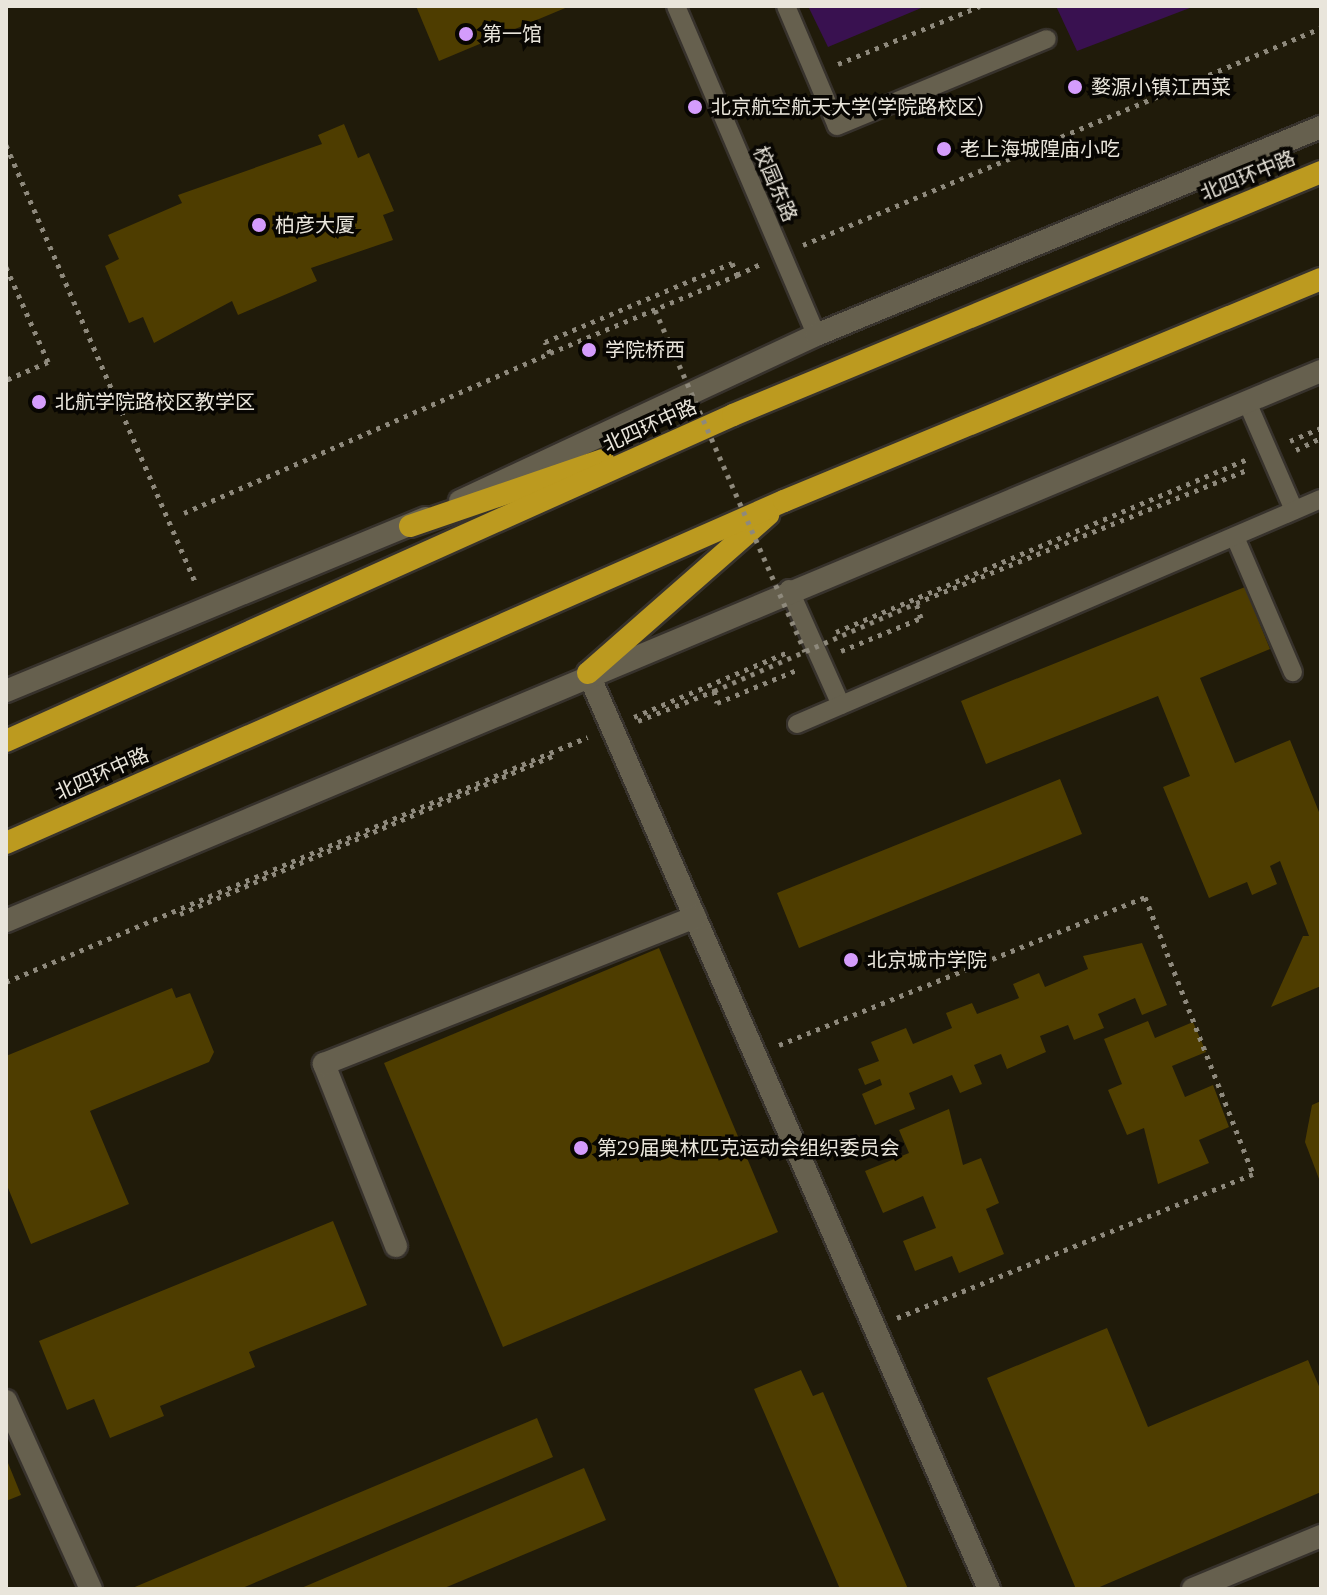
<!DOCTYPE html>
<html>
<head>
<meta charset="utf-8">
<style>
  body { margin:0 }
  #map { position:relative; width:1327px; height:1595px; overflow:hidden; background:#201b0a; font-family:Bitter,"Noto Sans SC",serif }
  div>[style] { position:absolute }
  .green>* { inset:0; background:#391150 }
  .building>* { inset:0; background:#4e3d00 }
  .path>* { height:5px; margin-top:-2.5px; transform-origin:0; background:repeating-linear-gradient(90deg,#8e897c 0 4px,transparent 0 10px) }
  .roads { filter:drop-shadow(2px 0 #37322c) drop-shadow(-2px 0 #37322c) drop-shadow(0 2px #37322c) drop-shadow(0 -2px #37322c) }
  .service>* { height:18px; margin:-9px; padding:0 9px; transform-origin:9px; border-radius:9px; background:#66604e }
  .minor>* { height:22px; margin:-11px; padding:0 11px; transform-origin:11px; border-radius:11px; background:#66604e }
  .tertiary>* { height:22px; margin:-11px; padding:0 11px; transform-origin:11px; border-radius:11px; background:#66604e }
  .trunk>* { height:22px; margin:-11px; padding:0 11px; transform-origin:11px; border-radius:11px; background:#bc9a1f }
  .path-bridge>* { height:5px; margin-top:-2.5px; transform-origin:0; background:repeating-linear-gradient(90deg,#8e897c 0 4px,transparent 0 10px) }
  .dots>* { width:22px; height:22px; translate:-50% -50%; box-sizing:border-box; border:4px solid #080602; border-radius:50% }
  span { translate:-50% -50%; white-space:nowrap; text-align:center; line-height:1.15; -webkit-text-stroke:7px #080602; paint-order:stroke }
  .poi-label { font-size:20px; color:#e9e5db }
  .left { translate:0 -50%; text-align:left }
  .street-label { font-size:20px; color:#e9e5db }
  .frame { position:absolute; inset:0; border:8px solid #e9e5db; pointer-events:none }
</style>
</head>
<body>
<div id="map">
  <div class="green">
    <div style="clip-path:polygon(808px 6px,926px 6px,828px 47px)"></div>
    <div style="clip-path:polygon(1056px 6px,1195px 6px,1077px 51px)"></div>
  </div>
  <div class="building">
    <div style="clip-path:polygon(416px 6px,570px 6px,439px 61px)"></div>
    <div style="clip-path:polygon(344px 124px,358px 158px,369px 153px,394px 211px,383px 215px,393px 240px,311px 268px,317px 281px,238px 315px,232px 301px,154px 343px,143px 317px,129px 323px,105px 266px,119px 259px,108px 235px,182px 203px,178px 195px,322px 144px,318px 135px)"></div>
    <div style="clip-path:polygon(1245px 587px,1270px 649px,1200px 678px,1235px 763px,1290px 740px,1321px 817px,1321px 986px,1271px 1007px,1303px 936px,1309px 936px,1280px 861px,1270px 866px,1277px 884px,1252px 895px,1247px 882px,1209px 898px,1163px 787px,1190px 776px,1158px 696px,986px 764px,961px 701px)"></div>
    <div style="clip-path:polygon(1060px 779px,1082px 834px,799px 948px,777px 893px)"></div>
    <div style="clip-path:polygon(1142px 943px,1167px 1005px,1142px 1015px,1135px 998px,1098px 1014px,1104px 1028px,1074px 1040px,1068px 1025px,1040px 1036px,1046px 1052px,1007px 1069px,1001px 1054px,974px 1065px,982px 1084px,960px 1093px,952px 1075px,909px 1093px,915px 1109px,875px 1125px,862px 1094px,882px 1085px,880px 1079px,865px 1085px,858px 1069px,879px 1061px,871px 1042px,906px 1028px,913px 1044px,952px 1028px,946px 1013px,972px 1003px,977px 1014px,1019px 998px,1013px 984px,1039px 973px,1045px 987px,1088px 969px,1083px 956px)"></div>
    <div style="clip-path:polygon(659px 948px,778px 1232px,503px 1347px,384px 1063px)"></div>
    <div style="clip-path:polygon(172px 988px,176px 998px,190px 993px,214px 1052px,209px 1062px,90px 1111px,129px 1204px,31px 1244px,6px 1183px,6px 1056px)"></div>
    <div style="clip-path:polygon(1148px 1021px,1155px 1038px,1193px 1022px,1206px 1052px,1172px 1066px,1185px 1097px,1213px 1085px,1229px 1127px,1199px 1140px,1209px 1163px,1158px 1184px,1144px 1128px,1127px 1135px,1108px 1090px,1122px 1084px,1104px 1039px)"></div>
    <div style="clip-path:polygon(1321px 1101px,1321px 1184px,1305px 1142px,1312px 1105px)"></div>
    <div style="clip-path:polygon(949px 1109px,963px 1165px,981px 1158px,999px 1203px,986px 1209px,1004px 1254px,959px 1273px,952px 1256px,915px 1271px,903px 1241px,936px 1228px,923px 1196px,883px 1213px,865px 1171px,909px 1153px,899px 1130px)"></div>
    <div style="clip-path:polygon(333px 1221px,367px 1305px,249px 1352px,255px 1367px,160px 1406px,164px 1416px,110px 1438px,94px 1399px,67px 1410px,39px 1341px)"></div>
    <div style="clip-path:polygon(1107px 1328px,1148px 1427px,1308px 1360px,1321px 1391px,1321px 1492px,1095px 1589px,1076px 1589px,987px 1378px)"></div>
    <div style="clip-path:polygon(801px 1370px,813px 1396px,823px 1392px,908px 1589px,840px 1589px,754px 1389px)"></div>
    <div style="clip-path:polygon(537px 1418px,553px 1457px,240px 1589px,130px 1589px)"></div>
    <div style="clip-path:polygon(6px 1458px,21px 1495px,6px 1501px)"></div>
    <div style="clip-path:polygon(584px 1468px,606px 1520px,442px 1589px,299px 1589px)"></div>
  </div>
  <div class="path">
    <div style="left:838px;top:64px;width:153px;rotate:-22.2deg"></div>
    <div style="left:6px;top:145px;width:479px;rotate:66.6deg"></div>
    <div style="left:803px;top:245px;width:562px;rotate:-22.73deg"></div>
    <div style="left:6px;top:267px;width:104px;rotate:66.1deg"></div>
    <div style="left:48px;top:362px;width:46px;rotate:156.8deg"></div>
    <div style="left:550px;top:353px;width:203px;rotate:-22.6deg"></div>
    <div style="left:1290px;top:441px;width:34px;rotate:-23deg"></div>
    <div style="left:1296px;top:450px;width:28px;rotate:-26deg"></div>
    <div style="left:184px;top:513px;width:399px;rotate:-23.6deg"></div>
    <div style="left:550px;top:353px;width:12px;rotate:-114deg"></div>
    <div style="left:545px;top:342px;width:203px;rotate:-22.9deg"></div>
    <div style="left:732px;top:263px;width:13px;rotate:67deg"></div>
    <div style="left:737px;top:275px;width:26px;rotate:-25deg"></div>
    <div style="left:836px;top:632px;width:446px;rotate:-22.8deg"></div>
    <div style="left:841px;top:651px;width:87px;rotate:-22.4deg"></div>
    <div style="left:921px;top:618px;width:16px;rotate:-108deg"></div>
    <div style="left:916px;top:603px;width:359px;rotate:-21.9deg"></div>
    <div style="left:634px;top:717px;width:169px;rotate:-22.9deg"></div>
    <div style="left:638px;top:721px;width:82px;rotate:-21.5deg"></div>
    <div style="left:714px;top:691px;width:12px;rotate:76deg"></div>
    <div style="left:717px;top:703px;width:89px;rotate:-22.5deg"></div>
    <div style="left:180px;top:914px;width:406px;rotate:-23deg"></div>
    <div style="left:6px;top:982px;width:631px;rotate:-22.83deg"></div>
    <div style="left:779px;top:1045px;width:395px;rotate:-22deg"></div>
    <div style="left:1145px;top:897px;width:297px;rotate:68.7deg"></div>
    <div style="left:1253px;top:1174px;width:384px;rotate:158deg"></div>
  </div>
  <div class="roads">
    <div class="service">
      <div style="left:676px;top:6px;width:358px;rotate:66.9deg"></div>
      <div style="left:786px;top:6px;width:130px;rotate:67deg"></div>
      <div style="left:837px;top:126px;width:227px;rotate:-22.5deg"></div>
      <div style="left:1247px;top:402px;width:118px;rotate:66.5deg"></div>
      <div style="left:1235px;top:537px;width:147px;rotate:66.8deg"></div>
      <div style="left:789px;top:589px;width:127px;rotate:65.9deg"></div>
      <div style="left:797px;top:724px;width:570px;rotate:-23.24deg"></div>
    </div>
    <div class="minor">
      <div style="left:588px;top:673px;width:1000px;rotate:66.36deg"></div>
      <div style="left:396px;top:1246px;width:196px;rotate:-111.6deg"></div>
      <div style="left:324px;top:1064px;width:399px;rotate:-21.6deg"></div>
      <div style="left:6px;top:1401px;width:206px;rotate:65.7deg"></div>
      <div style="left:1193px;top:1589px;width:139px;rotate:-22.5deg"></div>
    </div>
    <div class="tertiary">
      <div style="left:460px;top:501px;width:393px;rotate:-25deg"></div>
      <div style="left:816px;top:335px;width:546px;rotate:-22.39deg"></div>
      <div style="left:6px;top:691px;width:454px;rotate:-22.4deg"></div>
      <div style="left:6px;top:921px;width:1425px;rotate:-22.7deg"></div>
    </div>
    <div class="trunk">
      <div style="left:410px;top:526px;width:204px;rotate:-18.9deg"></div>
      <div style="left:588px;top:673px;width:240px;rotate:-41.3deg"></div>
      <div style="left:6px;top:741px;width:797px;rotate:-24.15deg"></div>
      <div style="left:733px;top:415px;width:636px;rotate:-22.45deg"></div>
      <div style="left:6px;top:843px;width:850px;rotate:-23.73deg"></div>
      <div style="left:784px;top:501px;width:581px;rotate:-22.46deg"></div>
    </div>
  </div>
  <div class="path-bridge">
    <div style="left:655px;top:310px;width:373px;rotate:66.3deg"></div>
    <div style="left:714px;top:691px;width:220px;rotate:-23.5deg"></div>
  </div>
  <div class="dots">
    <div style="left:466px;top:34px;background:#d49cfc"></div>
    <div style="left:1075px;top:87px;background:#d49cfc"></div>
    <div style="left:695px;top:107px;background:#d49cfc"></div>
    <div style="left:944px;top:149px;background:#d49cfc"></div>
    <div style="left:259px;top:225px;background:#d49cfc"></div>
    <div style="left:589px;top:350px;background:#d49cfc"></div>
    <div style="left:39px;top:402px;background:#d49cfc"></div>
    <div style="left:851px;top:960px;background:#d49cfc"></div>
    <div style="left:581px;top:1148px;background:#d49cfc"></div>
  </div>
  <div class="poi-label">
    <span class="left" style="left:482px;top:34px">第一馆</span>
    <span class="left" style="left:1091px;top:87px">婺源小镇江西菜</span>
    <span class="left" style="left:711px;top:107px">北京航空航天大学(学院路校区)</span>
    <span class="left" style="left:960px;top:149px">老上海城隍庙小吃</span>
    <span class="left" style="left:275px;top:225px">柏彦大厦</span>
    <span class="left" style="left:605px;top:350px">学院桥西</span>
    <span class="left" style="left:55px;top:402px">北航学院路校区教学区</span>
    <span class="left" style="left:867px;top:960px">北京城市学院</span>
    <span class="left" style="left:597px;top:1148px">第29届奥林匹克运动会组织委员会</span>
  </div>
  <div class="street-label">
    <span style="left:1248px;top:176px;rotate:-22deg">北四环中路</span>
    <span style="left:775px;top:184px;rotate:67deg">校园东路</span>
    <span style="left:650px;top:426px;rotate:-24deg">北四环中路</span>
    <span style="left:102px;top:774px;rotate:-24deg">北四环中路</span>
  </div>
  <div class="frame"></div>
</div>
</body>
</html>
